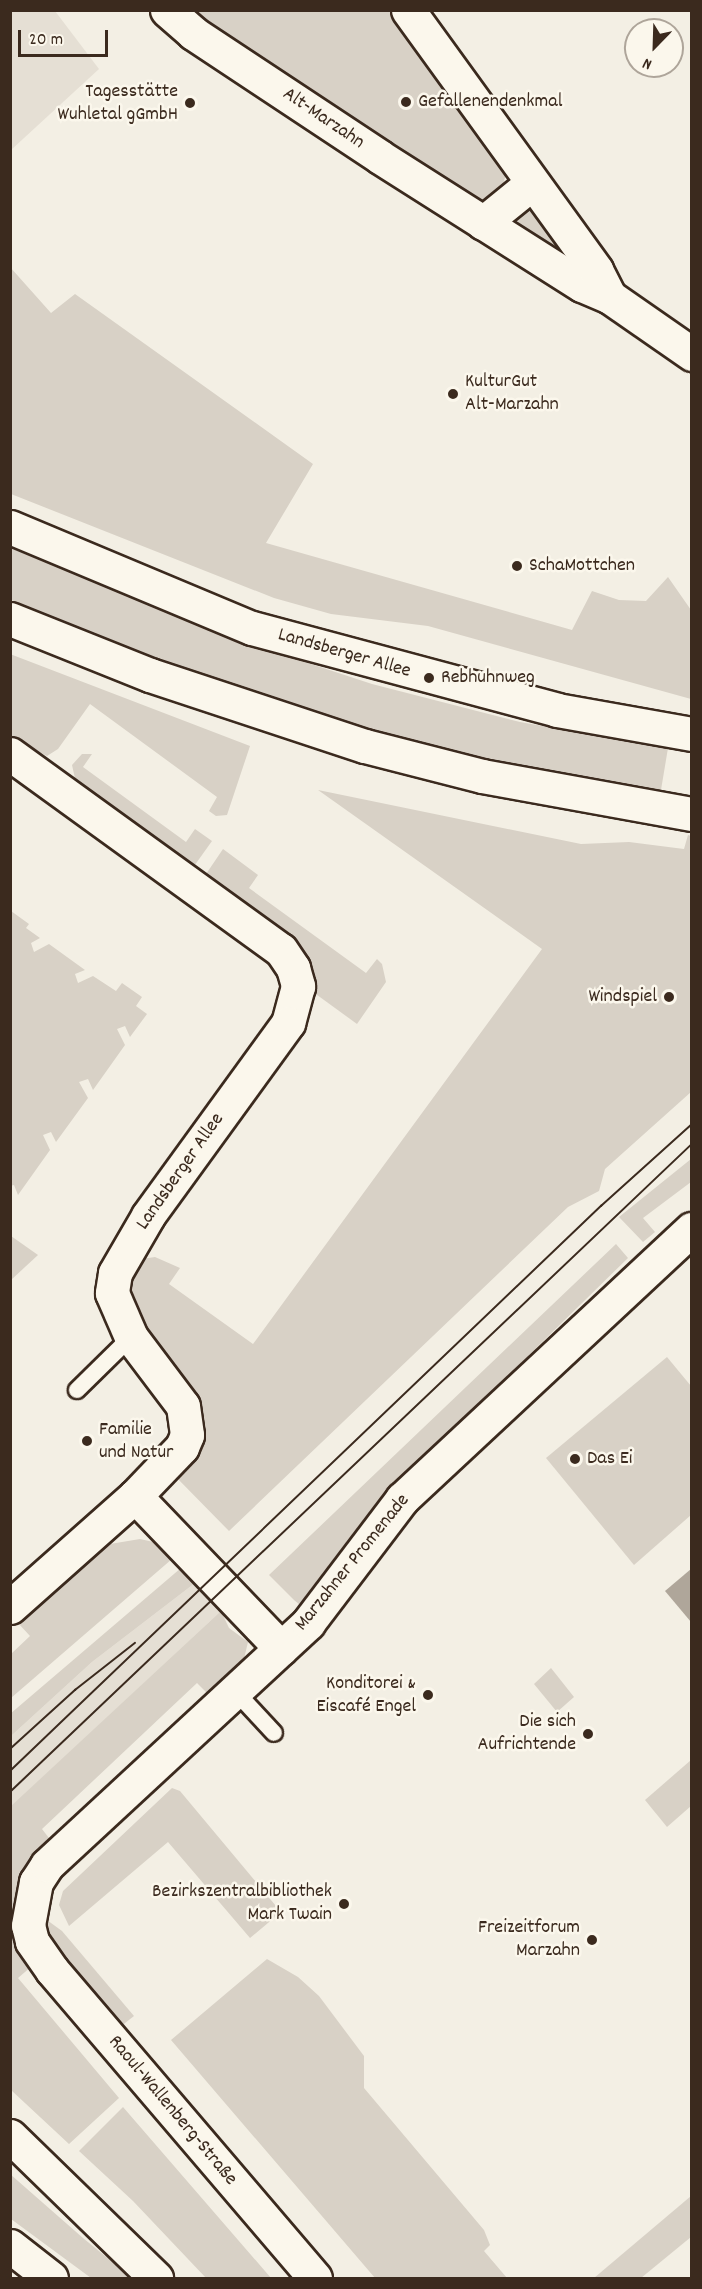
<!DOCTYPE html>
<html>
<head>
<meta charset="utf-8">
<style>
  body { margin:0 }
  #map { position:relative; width:702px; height:2289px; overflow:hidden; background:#f3efe4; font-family:Dekko,sans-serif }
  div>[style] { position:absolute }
  .built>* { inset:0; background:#e5dfd4 }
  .green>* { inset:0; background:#d8d1c6 }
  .water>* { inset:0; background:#afa69a }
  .roads { filter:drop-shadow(2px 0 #3b2a1e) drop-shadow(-2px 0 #3b2a1e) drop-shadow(0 2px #3b2a1e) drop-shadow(0 -2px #3b2a1e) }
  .lane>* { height:16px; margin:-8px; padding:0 8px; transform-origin:8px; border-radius:8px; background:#fbf7ec }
  .street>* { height:33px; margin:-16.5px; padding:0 16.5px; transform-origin:16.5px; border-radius:16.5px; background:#fbf7ec }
  .secondary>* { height:33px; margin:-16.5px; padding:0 16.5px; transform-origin:16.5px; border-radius:16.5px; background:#fbf7ec }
  .primary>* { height:33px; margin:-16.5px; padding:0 16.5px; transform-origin:16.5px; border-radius:16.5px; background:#fbf7ec }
  .tram>* { height:1.5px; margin:-0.75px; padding:0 0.75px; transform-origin:0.75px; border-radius:0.75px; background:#3b2a1e }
  .dots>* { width:16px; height:16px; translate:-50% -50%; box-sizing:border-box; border:3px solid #fbf7ec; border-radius:50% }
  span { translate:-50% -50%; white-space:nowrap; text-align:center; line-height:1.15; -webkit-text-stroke:5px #fbf7ec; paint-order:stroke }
  .poi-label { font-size:20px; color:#3b2a1e }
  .right { translate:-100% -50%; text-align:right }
  .left { translate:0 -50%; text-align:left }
  .street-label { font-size:20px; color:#3b2a1e }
  .frame { position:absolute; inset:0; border:12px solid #3b2a1e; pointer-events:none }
  .north { position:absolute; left:624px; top:18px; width:60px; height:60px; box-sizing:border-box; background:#fbf7ec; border:2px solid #aea59a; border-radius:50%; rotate:203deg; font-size:16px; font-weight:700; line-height:24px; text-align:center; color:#3b2a1e }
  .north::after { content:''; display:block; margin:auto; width:21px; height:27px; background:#3b2a1e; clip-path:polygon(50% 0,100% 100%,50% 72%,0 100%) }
  .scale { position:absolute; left:18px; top:30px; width:90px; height:27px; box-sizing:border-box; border:3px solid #3b2a1e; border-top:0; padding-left:8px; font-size:18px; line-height:21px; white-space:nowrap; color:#3b2a1e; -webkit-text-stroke:4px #fbf7ec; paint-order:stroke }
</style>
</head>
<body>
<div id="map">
  <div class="built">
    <div style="clip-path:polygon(11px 10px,55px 11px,99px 69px,11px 150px)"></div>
    <div style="clip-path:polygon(195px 1583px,221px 1611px,11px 1807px,11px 1736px,92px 1662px)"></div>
  </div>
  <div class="green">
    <div style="clip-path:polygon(184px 11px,398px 11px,507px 170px,502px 189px,488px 199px,474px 202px)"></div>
    <div style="clip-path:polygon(529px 209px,537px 209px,571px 260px,517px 225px,518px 217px)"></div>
    <div style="clip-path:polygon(10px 267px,51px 313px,75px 294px,313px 464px,266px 543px,572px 630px,592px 591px,619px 600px,646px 601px,668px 577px,691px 610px,691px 699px,428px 626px,331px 614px,274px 598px,11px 494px)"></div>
    <div style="clip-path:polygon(10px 548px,253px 645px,372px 684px,520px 722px,668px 748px,660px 796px,448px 752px,257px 698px,11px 600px)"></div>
    <div style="clip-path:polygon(10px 654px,250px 746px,227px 815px,216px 816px,209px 811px,217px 797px,90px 704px,58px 749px,47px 756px,11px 738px)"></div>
    <div style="clip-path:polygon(82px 754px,92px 754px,83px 767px,186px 842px,195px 829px,212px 841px,192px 869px,76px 783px,72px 765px)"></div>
    <div style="clip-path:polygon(318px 790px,581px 844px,629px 842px,684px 849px,688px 835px,691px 836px,691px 1092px,605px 1169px,599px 1191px,568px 1207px,229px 1531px,175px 1476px,185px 1466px,128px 1290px,133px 1268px,142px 1259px,155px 1257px,180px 1268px,169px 1284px,253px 1344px,542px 949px)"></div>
    <div style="clip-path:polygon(223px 849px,258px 875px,249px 888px,366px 973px,377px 959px,382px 964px,386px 982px,357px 1024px,313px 992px,204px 877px)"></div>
    <div style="clip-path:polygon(11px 911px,29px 924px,26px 928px,40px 938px,31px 943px,34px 952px,49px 944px,85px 970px,75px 974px,78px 983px,93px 976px,116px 991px,122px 983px,142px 997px,136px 1006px,147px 1014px,130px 1037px,125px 1026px,117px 1029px,125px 1045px,93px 1090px,88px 1079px,79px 1082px,88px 1098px,56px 1142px,51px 1132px,43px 1135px,50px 1150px,18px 1195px,14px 1185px,10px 1186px)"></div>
    <div style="clip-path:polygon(691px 1159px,691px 1182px,643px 1218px,655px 1232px,643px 1242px,619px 1217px)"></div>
    <div style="clip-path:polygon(11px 1236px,38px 1255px,11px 1280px)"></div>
    <div style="clip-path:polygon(616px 1244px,628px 1258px,399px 1482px,305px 1609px,294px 1600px,269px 1575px)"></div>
    <div style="clip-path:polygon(667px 1357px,691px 1386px,691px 1515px,634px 1565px,546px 1458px)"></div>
    <div style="clip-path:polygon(140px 1539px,158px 1543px,172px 1559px,11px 1698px,11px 1654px,30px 1636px,18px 1623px,104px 1545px)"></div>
    <div style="clip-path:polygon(181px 1568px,195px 1583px,92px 1662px,11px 1736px,10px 1714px)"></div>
    <div style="clip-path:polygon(221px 1611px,229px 1628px,248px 1642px,243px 1663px,210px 1696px,197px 1683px,42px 1829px,52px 1842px,32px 1966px,18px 1978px,119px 2098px,69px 2144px,11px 2090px,10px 1807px)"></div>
    <div style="clip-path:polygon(551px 1668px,574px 1697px,557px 1712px,534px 1684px)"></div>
    <div style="clip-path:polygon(691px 1760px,691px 1806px,667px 1827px,645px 1800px)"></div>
    <div style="clip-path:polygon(172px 1788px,180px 1791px,281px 1912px,250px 1938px,168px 1842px,69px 1926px,59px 1905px,63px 1891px)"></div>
    <div style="clip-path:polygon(40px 1915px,62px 1931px,134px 2016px,120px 2027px,52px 1949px)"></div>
    <div style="clip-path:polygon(267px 1959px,298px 1977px,319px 1996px,364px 2056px,364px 2088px,484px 2230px,490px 2245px,484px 2251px,507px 2278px,375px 2278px,171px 2040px)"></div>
    <div style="clip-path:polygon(123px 2107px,271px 2278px,206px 2278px,133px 2201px,79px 2151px)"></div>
    <div style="clip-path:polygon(10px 2174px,83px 2238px,132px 2278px,91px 2278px,11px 2219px)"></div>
    <div style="clip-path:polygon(691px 2196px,691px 2237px,641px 2278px,594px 2278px)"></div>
  </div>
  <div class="water">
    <div style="clip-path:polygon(691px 1569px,691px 1622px,665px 1591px)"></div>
  </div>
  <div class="roads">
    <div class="lane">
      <div style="left:77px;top:1390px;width:76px;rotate:-44.5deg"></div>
      <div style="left:235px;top:1691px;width:57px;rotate:47.1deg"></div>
    </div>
    <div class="street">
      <div style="left:167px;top:10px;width:35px;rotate:41deg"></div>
      <div style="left:193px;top:33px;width:224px;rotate:33.5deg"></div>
      <div style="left:380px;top:157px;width:239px;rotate:32.4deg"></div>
      <div style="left:582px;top:285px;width:30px;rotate:23deg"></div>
      <div style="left:610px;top:297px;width:100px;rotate:34.8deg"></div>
      <div style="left:408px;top:10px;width:321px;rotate:54.1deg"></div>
      <div style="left:596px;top:270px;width:30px;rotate:63deg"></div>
      <div style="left:483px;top:223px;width:62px;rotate:-39.1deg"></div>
      <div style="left:10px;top:754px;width:334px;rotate:35.9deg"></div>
      <div style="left:281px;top:950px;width:22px;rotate:56deg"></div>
      <div style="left:293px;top:968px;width:19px;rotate:74deg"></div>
      <div style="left:298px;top:986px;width:38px;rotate:105deg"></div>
      <div style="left:288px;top:1023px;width:238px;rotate:126deg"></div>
      <div style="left:148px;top:1216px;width:66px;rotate:120.1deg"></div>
      <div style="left:115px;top:1273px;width:20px;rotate:99deg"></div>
      <div style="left:112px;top:1293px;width:48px;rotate:66.6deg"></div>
      <div style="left:131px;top:1337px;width:86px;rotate:53deg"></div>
      <div style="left:183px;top:1406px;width:29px;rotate:82deg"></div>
      <div style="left:187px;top:1435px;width:13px;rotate:113deg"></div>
      <div style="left:182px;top:1447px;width:68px;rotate:133.8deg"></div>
      <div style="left:135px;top:1496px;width:167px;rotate:138.4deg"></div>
      <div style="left:135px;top:1496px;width:211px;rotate:46.2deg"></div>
      <div style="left:315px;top:2278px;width:405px;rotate:-130.5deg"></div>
      <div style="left:52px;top:1970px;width:35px;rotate:-125deg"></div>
      <div style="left:32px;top:1941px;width:16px;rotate:-104deg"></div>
      <div style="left:28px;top:1925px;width:44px;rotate:-79.5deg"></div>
      <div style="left:36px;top:1882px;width:20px;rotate:-57deg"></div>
      <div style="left:47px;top:1865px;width:356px;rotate:-42.8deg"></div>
      <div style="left:308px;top:1623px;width:156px;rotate:-52.8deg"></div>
      <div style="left:402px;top:1499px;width:396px;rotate:-43deg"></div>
    </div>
    <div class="secondary">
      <div style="left:10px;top:2136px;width:204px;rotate:44.2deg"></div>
      <div style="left:10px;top:2246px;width:52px;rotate:38deg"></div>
    </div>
    <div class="primary">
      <div style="left:10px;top:527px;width:262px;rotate:22.7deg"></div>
      <div style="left:252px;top:628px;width:316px;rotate:15deg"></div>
      <div style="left:557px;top:710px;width:137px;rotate:10.1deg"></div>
      <div style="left:10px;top:619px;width:151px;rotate:21.8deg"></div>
      <div style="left:150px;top:675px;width:226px;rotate:18.3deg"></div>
      <div style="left:365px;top:746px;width:121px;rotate:14.4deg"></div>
      <div style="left:482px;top:776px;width:213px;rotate:10.3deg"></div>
    </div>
  </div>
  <div class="tram">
    <div style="left:10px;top:1749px;width:88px;rotate:-42.2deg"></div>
    <div style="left:75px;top:1690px;width:76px;rotate:-38.1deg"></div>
    <div style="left:10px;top:1771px;width:818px;rotate:-43.71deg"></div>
    <div style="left:601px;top:1206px;width:122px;rotate:-42deg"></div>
    <div style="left:10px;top:1792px;width:941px;rotate:-43.54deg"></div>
  </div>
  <div class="dots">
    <div style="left:406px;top:102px;background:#3b2a1e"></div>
    <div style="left:190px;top:103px;background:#3b2a1e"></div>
    <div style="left:453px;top:394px;background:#3b2a1e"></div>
    <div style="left:517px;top:566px;background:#3b2a1e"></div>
    <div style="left:429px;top:678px;background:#3b2a1e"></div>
    <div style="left:669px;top:997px;background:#3b2a1e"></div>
    <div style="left:87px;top:1441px;background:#3b2a1e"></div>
    <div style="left:575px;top:1459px;background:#3b2a1e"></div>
    <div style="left:428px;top:1695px;background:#3b2a1e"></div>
    <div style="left:588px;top:1734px;background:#3b2a1e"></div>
    <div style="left:344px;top:1904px;background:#3b2a1e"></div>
    <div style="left:592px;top:1940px;background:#3b2a1e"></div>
  </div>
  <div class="poi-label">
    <span class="right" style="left:178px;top:104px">Tagesstätte<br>Wuhletal gGmbH</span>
    <span class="left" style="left:418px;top:102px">Gefallenendenkmal</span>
    <span class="left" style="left:465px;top:394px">KulturGut<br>Alt-Marzahn</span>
    <span class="left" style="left:529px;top:566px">SchaMottchen</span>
    <span class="left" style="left:441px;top:678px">Rebhuhnweg</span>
    <span class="right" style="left:657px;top:997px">Windspiel</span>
    <span class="left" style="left:99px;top:1442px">Familie<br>und Natur</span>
    <span class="left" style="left:587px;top:1459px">Das Ei</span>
    <span class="right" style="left:416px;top:1696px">Konditorei &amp;<br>Eiscafé Engel</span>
    <span class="right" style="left:576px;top:1734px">Die sich<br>Aufrichtende</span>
    <span class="right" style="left:332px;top:1904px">Bezirkszentralbibliothek<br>Mark Twain</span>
    <span class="right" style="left:580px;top:1940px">Freizeitforum<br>Marzahn</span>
  </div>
  <div class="street-label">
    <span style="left:323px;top:119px;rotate:34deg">Alt-Marzahn</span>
    <span style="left:344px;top:654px;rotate:16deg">Landsberger Allee</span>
    <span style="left:181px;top:1172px;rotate:-55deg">Landsberger Allee</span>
    <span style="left:353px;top:1563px;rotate:-51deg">Marzahner Promenade</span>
    <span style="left:172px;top:2111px;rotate:50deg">Raoul-Wallenberg-Straße</span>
  </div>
  <div class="frame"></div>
  <div class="north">N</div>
  <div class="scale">20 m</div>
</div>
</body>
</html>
